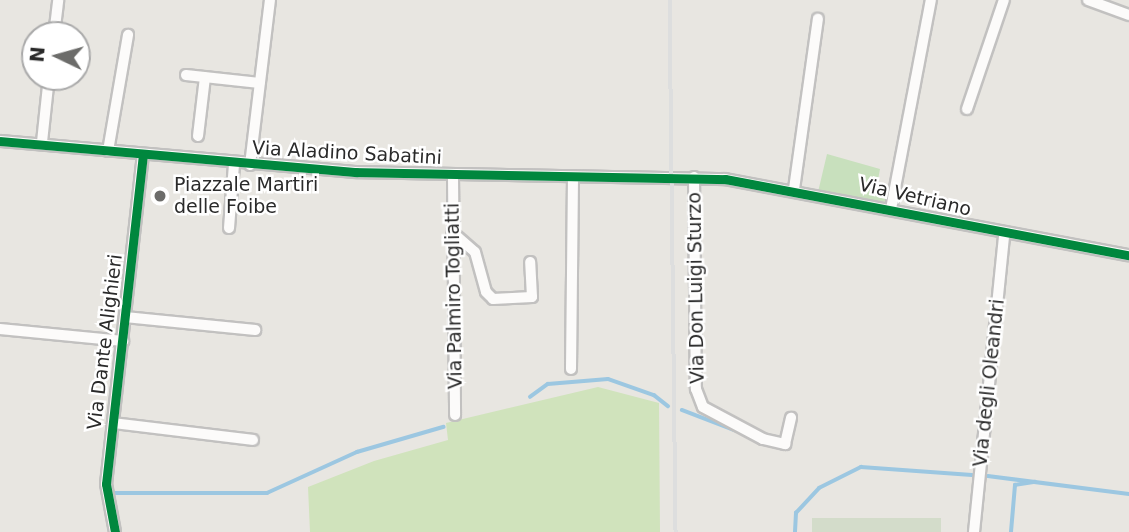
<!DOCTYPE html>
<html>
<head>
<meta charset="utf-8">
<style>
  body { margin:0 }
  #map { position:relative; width:1129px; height:532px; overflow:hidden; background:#e8e6e1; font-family:"DejaVu Sans",sans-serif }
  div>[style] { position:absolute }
  .green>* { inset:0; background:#c8e0bd }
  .cemetery>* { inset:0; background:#d3dcca }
  .pitch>* { inset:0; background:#d0e3bc }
  .stream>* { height:3.5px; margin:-1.75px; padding:0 1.75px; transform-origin:1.75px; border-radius:1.75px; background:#9cc7e1 }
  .roads { filter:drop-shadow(2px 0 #c2c1c0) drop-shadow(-2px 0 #c2c1c0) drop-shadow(0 2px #c2c1c0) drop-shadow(0 -2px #c2c1c0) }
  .street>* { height:10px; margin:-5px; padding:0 5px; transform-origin:5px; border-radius:5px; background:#fcfbfa }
  .rail>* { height:3.5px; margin:-1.75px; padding:0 1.75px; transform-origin:1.75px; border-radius:1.75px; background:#dddede }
  .cycleway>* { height:9px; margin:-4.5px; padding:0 4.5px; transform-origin:4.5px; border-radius:4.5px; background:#00873e }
  .dots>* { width:19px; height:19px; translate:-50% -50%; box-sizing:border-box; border:4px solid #fff; border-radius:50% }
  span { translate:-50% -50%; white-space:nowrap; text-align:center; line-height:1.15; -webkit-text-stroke:5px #fff; paint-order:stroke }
  .street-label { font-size:19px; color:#2a2a2a }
  .poi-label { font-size:19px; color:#2a2a2a }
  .left { translate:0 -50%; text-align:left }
  .north { position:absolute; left:21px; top:21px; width:70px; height:70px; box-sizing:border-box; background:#fff; border:2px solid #aaa; border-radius:50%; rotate:275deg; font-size:19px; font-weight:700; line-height:28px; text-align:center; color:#2a2a2a }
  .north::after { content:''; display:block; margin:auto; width:24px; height:32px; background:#6c6c6a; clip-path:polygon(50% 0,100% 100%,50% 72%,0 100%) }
</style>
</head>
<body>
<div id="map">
  <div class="green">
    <div style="clip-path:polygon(827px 154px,880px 169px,877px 185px,890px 188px,886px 202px,818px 192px)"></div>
  </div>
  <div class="cemetery">
    <div style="clip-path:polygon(812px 518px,941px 518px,941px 532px,812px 532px)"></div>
  </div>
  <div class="pitch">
    <div style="clip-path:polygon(598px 387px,659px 403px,660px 532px,310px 532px,308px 487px,374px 461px,448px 440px,446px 423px)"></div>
  </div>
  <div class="stream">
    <div style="left:530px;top:397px;width:22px;rotate:-36deg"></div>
    <div style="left:548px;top:384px;width:60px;rotate:-4.8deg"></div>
    <div style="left:608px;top:379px;width:49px;rotate:19.2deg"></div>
    <div style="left:654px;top:395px;width:18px;rotate:38deg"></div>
    <div style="left:682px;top:410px;width:56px;rotate:21deg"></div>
    <div style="left:988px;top:476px;width:142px;rotate:7.3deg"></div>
    <div style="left:115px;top:493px;width:152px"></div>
    <div style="left:267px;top:493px;width:99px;rotate:-24.5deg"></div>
    <div style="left:357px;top:452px;width:90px;rotate:-16.2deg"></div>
    <div style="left:795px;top:532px;width:19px;rotate:-87deg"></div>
    <div style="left:796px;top:513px;width:34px;rotate:-47deg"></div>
    <div style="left:819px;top:488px;width:47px;rotate:-26.6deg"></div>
    <div style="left:861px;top:467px;width:111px;rotate:4.1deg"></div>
    <div style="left:1011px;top:532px;width:47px;rotate:-85.1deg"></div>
    <div style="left:1015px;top:485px;width:20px;rotate:-9deg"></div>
  </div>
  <div class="roads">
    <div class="street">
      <div style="left:1088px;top:0;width:44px;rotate:20.1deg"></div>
      <div style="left:54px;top:35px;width:35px;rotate:-83deg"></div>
      <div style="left:186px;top:75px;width:74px;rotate:6.2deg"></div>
      <div style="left:967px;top:109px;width:115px;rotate:-71.3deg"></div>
      <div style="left:198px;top:136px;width:59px;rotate:-83.2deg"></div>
      <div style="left:0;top:141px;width:357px;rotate:5deg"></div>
      <div style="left:356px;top:172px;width:369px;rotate:1.1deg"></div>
      <div style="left:725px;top:179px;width:411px;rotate:10.7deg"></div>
      <div style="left:42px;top:142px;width:65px;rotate:-83.9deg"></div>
      <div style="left:108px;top:151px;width:118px;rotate:-80.2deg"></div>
      <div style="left:250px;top:165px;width:166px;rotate:-83.1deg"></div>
      <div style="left:453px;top:176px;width:239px;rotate:89.5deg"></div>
      <div style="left:694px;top:177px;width:212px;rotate:89.5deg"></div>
      <div style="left:696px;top:389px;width:19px;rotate:69deg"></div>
      <div style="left:703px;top:407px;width:68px;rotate:28.1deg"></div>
      <div style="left:763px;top:439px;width:23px;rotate:13deg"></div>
      <div style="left:785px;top:444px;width:27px;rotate:-77deg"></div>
      <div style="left:794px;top:189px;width:172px;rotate:-82deg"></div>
      <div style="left:891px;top:209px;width:213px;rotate:-79.2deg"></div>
      <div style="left:229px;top:228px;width:64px;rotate:-85.5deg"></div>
      <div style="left:452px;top:232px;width:30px;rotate:41deg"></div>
      <div style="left:475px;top:252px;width:41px;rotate:74.6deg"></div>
      <div style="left:486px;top:292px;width:10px;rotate:45deg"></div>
      <div style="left:493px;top:299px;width:39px;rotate:-3deg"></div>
      <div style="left:532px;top:297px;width:35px;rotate:-93deg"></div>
      <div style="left:125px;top:317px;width:131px;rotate:5.7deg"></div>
      <div style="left:0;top:329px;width:124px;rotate:5.6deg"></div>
      <div style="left:571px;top:369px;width:192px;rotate:-89.4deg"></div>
      <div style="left:113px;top:423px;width:141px;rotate:6.9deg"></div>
      <div style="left:115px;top:532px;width:49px;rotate:-100.6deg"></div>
      <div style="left:106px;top:484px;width:330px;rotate:-83.6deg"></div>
      <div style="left:974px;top:532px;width:299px;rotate:-84.2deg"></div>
    </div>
  </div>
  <div class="rail">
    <div style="left:670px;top:0;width:532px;rotate:89.35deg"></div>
  </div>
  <div class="cycleway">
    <div style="left:0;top:141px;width:357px;rotate:5deg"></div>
    <div style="left:356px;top:172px;width:369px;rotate:1.1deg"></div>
    <div style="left:725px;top:179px;width:411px;rotate:10.7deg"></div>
    <div style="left:115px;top:532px;width:49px;rotate:-100.6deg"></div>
    <div style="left:106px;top:484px;width:330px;rotate:-83.6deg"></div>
  </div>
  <div class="dots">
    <div style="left:160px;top:196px;background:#6c6c6a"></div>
  </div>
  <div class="street-label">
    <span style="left:347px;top:153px;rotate:3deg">Via Aladino Sabatini</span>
    <span style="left:915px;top:197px;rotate:13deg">Via Vetriano</span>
    <span style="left:696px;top:288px;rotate:-91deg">Via Don Luigi Sturzo</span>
    <span style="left:454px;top:296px;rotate:-91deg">Via Palmiro Togliatti</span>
    <span style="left:105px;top:342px;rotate:-83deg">Via Dante Alighieri</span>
    <span style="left:989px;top:383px;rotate:-84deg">Via degli Oleandri</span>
  </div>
  <div class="poi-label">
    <span class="left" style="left:174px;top:196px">Piazzale Martiri<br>delle Foibe</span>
  </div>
  <div class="north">N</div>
</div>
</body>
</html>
